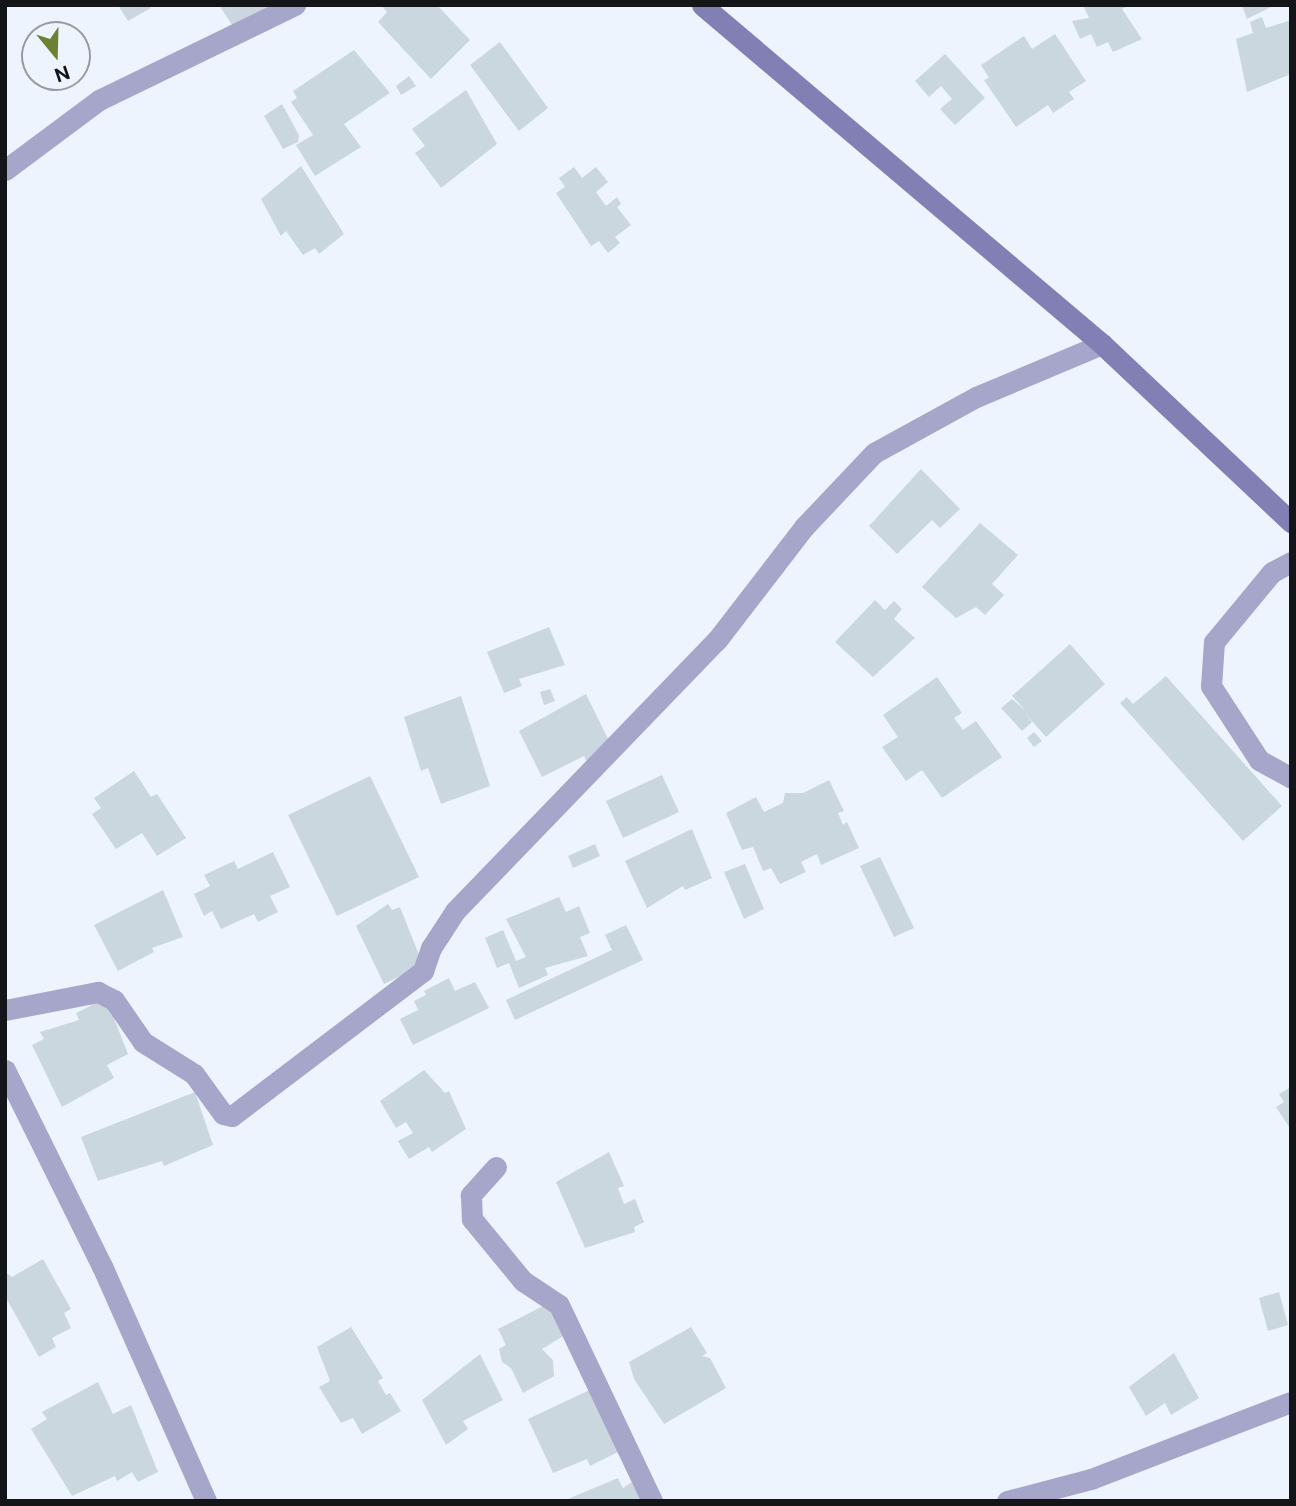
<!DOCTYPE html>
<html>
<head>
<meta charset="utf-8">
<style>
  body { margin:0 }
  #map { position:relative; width:1296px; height:1506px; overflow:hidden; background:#eef4fd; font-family:"Public Sans",sans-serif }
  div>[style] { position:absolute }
  .building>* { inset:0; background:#cad7de }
  .street>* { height:21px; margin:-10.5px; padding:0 10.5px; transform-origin:10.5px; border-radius:10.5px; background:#a6a5ca }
  .secondary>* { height:21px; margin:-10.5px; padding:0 10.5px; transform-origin:10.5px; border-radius:10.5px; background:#817fb4 }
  span { translate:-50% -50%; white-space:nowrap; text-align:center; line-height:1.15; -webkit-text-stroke:7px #eef4fd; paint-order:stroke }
  .frame { position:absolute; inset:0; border:7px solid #131519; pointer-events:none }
  .north { position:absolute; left:21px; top:21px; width:70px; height:70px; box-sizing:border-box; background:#eef4fd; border:2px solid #969ba2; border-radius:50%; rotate:161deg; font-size:19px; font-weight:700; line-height:28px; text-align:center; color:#131519 }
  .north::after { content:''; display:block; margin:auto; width:24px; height:32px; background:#6b8235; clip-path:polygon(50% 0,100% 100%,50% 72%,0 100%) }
</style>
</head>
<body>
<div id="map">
  <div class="building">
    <div style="clip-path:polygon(118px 5px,149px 5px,151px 8px,128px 21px)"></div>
    <div style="clip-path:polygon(219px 5px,281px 5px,236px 31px)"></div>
    <div style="clip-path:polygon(381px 5px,437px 5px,470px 40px,431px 79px,378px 22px,387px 12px)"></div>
    <div style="clip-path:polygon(1083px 5px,1129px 5px,1122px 9px,1142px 39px,1113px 52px,1108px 42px,1097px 47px,1091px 34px,1080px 39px,1072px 21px,1089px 18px)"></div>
    <div style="clip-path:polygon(1242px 5px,1275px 5px,1247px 19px)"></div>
    <div style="clip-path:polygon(1262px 17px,1266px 28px,1291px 20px,1291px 74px,1247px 92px,1236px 39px,1253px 33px,1250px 22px)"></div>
    <div style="clip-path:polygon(1055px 34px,1086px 81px,1069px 92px,1074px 99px,1053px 113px,1048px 105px,1016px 127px,984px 80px,989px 78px,981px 65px,1024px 36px,1032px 49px)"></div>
    <div style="clip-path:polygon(500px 42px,548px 108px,519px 131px,470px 65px)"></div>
    <div style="clip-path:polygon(354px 50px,390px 93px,344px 124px,361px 147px,315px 176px,296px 145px,313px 135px,291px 102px,297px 98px,293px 91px)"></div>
    <div style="clip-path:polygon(945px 54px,985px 98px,955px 125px,940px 109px,952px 99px,941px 86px,929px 97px,915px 81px)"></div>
    <div style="clip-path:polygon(409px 76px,416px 86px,401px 95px,396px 86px)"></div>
    <div style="clip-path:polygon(466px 90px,497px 144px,441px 188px,415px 153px,425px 146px,412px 129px)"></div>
    <div style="clip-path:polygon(282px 104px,299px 135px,298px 142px,283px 149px,264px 116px)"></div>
    <div style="clip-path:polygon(301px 166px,344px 234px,319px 254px,315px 248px,303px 255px,286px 231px,281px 236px,261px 199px)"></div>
    <div style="clip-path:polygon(574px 167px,582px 178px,596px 167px,608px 182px,596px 192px,606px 206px,617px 197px,621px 204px,617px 207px,631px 225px,615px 237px,620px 243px,608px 253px,599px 241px,591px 246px,556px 193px,565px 187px,559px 178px)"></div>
    <div style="clip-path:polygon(921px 469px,960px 509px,940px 528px,932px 520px,897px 554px,869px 526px)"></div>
    <div style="clip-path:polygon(980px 523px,1018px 555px,992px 584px,1004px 595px,985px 615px,976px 607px,956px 618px,922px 587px)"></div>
    <div style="clip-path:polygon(875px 600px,885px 610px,894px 601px,902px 609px,894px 619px,915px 638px,873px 677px,835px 642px)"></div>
    <div style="clip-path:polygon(549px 627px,565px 665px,519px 679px,522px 686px,504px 693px,487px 652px)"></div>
    <div style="clip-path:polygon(1070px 644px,1105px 684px,1046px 737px,1025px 713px,1032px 722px,1022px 731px,1001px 708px,1012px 699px,1025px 710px,1012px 696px)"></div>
    <div style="clip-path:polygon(1166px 676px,1282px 806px,1243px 841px,1120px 703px,1127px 697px,1133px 704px)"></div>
    <div style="clip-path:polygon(937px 677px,962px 713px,954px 718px,963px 730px,976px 721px,1002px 757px,942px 798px,922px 770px,906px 781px,882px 747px,898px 737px,883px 715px)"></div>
    <div style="clip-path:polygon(550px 689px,555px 701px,544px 705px,540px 692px)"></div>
    <div style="clip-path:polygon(586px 694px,613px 749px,587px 762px,584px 756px,542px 777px,519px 731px)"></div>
    <div style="clip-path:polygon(461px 696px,490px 786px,441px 804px,428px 768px,421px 771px,404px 717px)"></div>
    <div style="clip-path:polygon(1034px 732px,1042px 741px,1034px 747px,1027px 738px)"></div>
    <div style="clip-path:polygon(134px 771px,151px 797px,157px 794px,186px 838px,157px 856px,142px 833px,116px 849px,92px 814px,101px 808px,94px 798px)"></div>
    <div style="clip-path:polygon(662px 775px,679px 812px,623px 838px,606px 801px)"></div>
    <div style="clip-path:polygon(370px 776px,419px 877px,337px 916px,288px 815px)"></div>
    <div style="clip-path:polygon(829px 780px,844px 811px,838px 813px,843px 825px,847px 822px,859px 848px,821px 865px,817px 854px,801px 862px,806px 872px,780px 884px,771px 868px,763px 871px,753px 847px,742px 850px,726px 813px,756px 797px,764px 812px,783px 803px,785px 793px,803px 793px)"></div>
    <div style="clip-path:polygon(692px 829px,712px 878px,685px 890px,683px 886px,647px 908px,625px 861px)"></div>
    <div style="clip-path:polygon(595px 844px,600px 856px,573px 868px,568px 856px)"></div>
    <div style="clip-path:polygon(273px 852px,290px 887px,270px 896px,278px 912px,258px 922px,254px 914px,221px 929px,212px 911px,204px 916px,194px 894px,210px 886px,204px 875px,234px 861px,238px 869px)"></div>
    <div style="clip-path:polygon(880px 857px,914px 928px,894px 937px,860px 866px)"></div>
    <div style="clip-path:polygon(745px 864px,764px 909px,744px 919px,724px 872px)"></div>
    <div style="clip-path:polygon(163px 890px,183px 937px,152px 948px,154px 952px,118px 971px,94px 925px)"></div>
    <div style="clip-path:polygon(559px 897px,566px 912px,579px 906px,590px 933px,580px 937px,588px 956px,545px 968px,548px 975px,519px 988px,509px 963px,497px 968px,485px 938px,503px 930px,516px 961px,526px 957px,506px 919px)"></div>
    <div style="clip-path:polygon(388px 904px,392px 910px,400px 907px,423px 965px,384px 984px,356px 926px)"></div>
    <div style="clip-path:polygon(626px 925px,643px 960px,515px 1020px,506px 1000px,612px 950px,605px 935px)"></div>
    <div style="clip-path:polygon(449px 978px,455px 991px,475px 982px,489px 1008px,413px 1045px,400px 1019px,418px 1010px,414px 1001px,426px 995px,424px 991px)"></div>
    <div style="clip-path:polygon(106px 998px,128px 1054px,107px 1065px,114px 1078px,62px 1107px,32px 1045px,44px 1039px,40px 1032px,79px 1020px,76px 1013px)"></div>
    <div style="clip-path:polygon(424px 1070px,445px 1093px,449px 1091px,466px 1129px,432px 1152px,429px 1147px,409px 1159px,398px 1141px,413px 1133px,406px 1122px,396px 1128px,380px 1101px)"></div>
    <div style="clip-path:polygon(1291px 1087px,1291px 1130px,1276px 1107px,1284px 1102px,1279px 1094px)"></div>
    <div style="clip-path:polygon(195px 1092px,213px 1145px,164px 1166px,162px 1161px,98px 1181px,81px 1137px)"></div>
    <div style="clip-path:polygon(609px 1152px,624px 1186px,618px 1188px,624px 1204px,635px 1199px,644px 1222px,634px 1227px,635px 1232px,585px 1248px,556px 1182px)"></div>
    <div style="clip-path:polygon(43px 1259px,71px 1309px,64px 1313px,71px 1328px,52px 1338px,56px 1347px,39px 1357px,5px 1296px,5px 1272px,12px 1277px)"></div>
    <div style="clip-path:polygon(1279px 1292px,1288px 1325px,1268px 1331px,1259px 1298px)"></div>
    <div style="clip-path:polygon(549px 1303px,570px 1332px,542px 1349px,553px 1360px,554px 1376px,523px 1393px,511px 1368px,502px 1362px,499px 1349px,506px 1345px,498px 1329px)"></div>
    <div style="clip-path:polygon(351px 1327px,383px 1378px,378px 1381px,386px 1395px,390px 1393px,401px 1411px,362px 1434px,353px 1418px,341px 1423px,319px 1387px,330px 1381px,317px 1347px)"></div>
    <div style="clip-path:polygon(691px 1327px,707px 1353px,702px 1356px,710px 1358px,726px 1388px,664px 1424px,634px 1379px,629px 1362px)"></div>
    <div style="clip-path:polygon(1174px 1353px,1199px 1398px,1171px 1415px,1165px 1403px,1146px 1416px,1129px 1387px)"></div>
    <div style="clip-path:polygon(480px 1354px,503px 1400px,463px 1421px,468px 1429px,446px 1445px,422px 1400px)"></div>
    <div style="clip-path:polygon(98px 1382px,113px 1414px,131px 1405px,158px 1472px,138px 1482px,132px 1472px,117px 1481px,115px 1476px,72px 1496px,31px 1429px,47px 1419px,42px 1412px)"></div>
    <div style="clip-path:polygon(594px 1388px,618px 1452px,590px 1466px,587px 1459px,553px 1473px,528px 1419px)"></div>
    <div style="clip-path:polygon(618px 1478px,623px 1488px,635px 1480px,647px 1501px,563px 1501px)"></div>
  </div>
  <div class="street">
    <div style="left:5px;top:170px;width:117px;rotate:-36.7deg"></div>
    <div style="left:99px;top:100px;width:218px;rotate:-25.9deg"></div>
    <div style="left:1291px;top:562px;width:21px;rotate:152deg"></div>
    <div style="left:1272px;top:572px;width:91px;rotate:129.6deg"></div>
    <div style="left:1214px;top:642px;width:44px;rotate:93.9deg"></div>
    <div style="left:1211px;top:686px;width:88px;rotate:57deg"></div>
    <div style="left:1259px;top:760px;width:37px;rotate:29deg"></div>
    <div style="left:5px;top:1010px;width:95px;rotate:-11deg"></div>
    <div style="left:98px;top:992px;width:18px;rotate:27deg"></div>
    <div style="left:114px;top:1000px;width:51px;rotate:55.4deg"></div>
    <div style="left:143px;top:1042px;width:60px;rotate:32.1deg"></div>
    <div style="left:194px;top:1074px;width:49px;rotate:54.1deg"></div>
    <div style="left:223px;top:1114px;width:9px;rotate:13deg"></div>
    <div style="left:232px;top:1116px;width:240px;rotate:-37.2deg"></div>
    <div style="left:423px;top:971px;width:24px;rotate:-71deg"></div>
    <div style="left:431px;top:948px;width:44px;rotate:-57deg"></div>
    <div style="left:455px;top:911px;width:377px;rotate:-46deg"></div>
    <div style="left:717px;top:640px;width:143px;rotate:-52.4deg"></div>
    <div style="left:804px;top:527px;width:102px;rotate:-46.6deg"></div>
    <div style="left:874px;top:453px;width:116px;rotate:-28.8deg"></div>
    <div style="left:976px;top:397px;width:137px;rotate:-22.8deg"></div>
    <div style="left:5px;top:1070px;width:219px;rotate:63.7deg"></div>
    <div style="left:102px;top:1266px;width:257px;rotate:66.1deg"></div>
    <div style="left:496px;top:1167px;width:38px;rotate:132deg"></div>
    <div style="left:471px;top:1195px;width:24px;rotate:88deg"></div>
    <div style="left:472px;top:1219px;width:80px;rotate:50.6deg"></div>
    <div style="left:523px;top:1281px;width:43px;rotate:33.7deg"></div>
    <div style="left:559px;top:1305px;width:217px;rotate:64.6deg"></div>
    <div style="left:1007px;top:1501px;width:87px;rotate:-14.7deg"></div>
    <div style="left:1091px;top:1479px;width:214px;rotate:-21.1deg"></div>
  </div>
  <div class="secondary">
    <div style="left:702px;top:5px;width:524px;rotate:40.28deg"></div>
    <div style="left:1102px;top:344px;width:260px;rotate:43.3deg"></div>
  </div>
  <div class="frame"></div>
  <div class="north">N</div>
</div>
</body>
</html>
